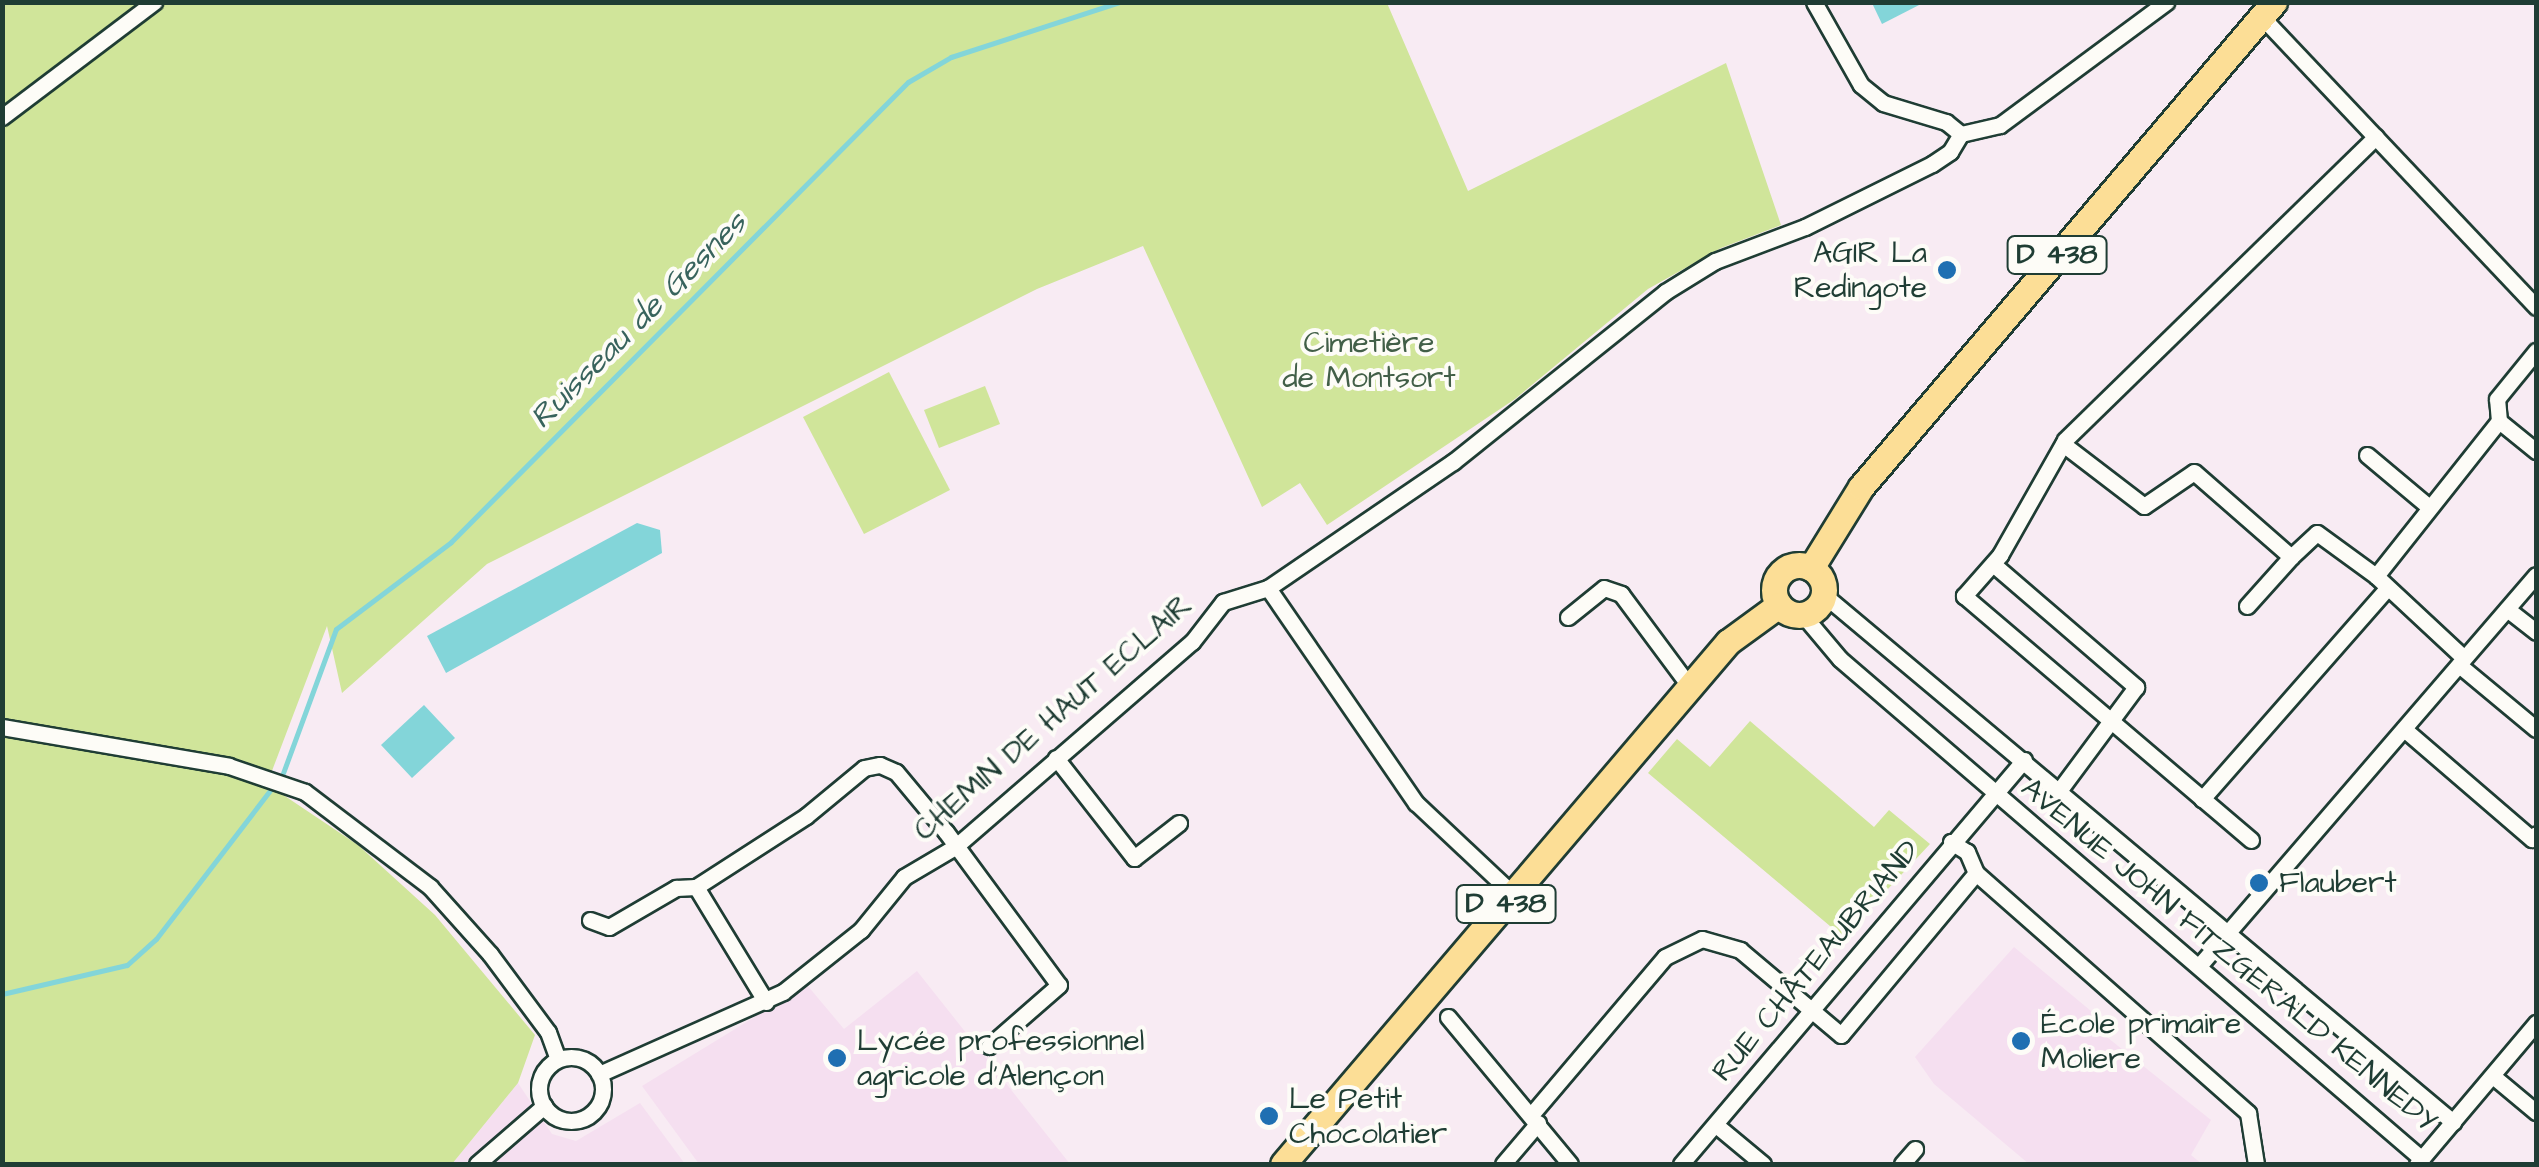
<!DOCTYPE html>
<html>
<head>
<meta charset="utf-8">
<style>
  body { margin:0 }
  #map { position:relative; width:2539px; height:1167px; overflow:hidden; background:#f8ebf3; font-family:"Architects Daughter",sans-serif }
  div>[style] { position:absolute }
  .built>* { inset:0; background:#f5dff0 }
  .green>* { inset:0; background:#d0e59a }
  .water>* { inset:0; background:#83d5d9 }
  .stream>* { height:5px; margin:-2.5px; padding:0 2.5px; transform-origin:2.5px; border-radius:2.5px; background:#83d5d9 }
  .roads { filter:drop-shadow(2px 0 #1f3d34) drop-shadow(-2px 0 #1f3d34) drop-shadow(0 2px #1f3d34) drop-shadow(0 -2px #1f3d34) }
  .minor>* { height:15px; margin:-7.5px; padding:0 7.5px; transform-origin:7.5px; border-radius:7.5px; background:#fdfcf7 }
  .minor>.ring { margin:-7.5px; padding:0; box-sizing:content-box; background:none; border:15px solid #fdfcf7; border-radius:50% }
  .primary>* { height:25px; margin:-12.5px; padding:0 12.5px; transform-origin:12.5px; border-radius:12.5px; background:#fcde96 }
  .primary>.ring { margin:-12.5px; padding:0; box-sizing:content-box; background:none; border:25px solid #fcde96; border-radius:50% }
  .dots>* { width:28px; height:28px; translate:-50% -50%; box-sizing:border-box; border:5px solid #fdfcf7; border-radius:50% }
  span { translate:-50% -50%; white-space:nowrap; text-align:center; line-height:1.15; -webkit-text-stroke:8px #fdfcf7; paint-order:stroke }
  .shield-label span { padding:2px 8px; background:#fdfcf7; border:2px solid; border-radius:8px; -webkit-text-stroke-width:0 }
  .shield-label { font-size:28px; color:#1f3d34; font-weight:700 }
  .poi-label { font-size:30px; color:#1f3d34 }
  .right { translate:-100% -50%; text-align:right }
  .left { translate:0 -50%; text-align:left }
  .park-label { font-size:30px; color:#425f48 }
  .street-label { font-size:30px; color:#1f3d34 }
  .water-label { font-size:32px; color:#38635d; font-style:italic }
  .frame { position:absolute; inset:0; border:5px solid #1f3d34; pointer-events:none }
</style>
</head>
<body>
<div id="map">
  <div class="built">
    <div style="clip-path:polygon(2014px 947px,2097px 1016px,2093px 1026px,2211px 1120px,2191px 1155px,2202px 1164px,2029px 1164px,1934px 1084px,1915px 1057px)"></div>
    <div style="clip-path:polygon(917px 971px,1070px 1164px,699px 1164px,642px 1086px,807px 985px,844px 1029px)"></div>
    <div style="clip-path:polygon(518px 1083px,552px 1134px,576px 1141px,640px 1103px,685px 1164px,452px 1164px)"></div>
  </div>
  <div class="green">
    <div style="clip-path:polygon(2px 3px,1387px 3px,1468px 191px,1726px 63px,1781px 225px,1721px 248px,1648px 289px,1515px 399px,1327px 525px,1300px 483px,1262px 507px,1143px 246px,1037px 289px,487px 564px,342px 693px,327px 626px,267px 784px,358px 845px,435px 915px,535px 1035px,518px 1083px,452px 1164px,3px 1164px)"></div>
    <div style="clip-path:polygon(889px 372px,950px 490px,864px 534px,803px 417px)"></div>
    <div style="clip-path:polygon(985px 386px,1000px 424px,939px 448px,924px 410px)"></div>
    <div style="clip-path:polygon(1750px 721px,1874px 827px,1889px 810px,1930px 844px,1843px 937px,1648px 773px,1677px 739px,1710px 767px)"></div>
  </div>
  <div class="water">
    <div style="clip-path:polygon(1872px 3px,1923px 3px,1882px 24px)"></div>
    <div style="clip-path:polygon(637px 523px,660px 530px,662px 553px,446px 673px,427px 636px)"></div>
    <div style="clip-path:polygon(424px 705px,455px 738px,412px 778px,381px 745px)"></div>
  </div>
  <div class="stream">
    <div style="left:283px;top:773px;width:153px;rotate:-69.8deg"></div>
    <div style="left:336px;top:629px;width:144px;rotate:-37.1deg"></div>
    <div style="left:451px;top:542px;width:648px;rotate:-45.19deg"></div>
    <div style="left:908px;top:82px;width:50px;rotate:-30.2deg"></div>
    <div style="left:951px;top:57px;width:177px;rotate:-18.1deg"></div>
    <div style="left:2px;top:994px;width:128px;rotate:-13.1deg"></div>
    <div style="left:127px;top:965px;width:39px;rotate:-42deg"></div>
    <div style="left:156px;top:939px;width:194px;rotate:-52.5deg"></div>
  </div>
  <div class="roads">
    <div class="minor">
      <div style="left:1814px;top:2px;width:95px;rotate:60.5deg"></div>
      <div style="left:1861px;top:85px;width:28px;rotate:39deg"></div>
      <div style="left:1883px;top:103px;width:66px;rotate:16.8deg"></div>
      <div style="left:1946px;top:122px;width:19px;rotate:39deg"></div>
      <div style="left:2262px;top:17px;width:399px;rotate:46.6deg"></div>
      <div style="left:2px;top:117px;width:191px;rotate:-37.1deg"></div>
      <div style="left:2499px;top:421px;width:48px;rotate:39deg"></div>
      <div style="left:2063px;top:444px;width:102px;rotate:37.4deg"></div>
      <div style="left:2144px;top:506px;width:60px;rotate:-34.2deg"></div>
      <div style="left:2194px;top:472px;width:129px;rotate:41.2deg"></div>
      <div style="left:2291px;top:557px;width:35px;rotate:-43deg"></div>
      <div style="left:2317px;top:533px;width:73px;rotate:36.1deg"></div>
      <div style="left:2367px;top:455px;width:81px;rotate:40deg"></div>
      <div style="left:1993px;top:564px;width:189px;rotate:40.7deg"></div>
      <div style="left:2136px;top:687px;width:126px;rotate:126.6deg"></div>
      <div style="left:1268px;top:588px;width:261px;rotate:55.5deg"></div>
      <div style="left:1416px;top:803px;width:134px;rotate:43.2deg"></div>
      <div style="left:1824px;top:595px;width:821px;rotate:39.96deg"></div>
      <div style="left:2247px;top:606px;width:66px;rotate:-48.1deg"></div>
      <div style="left:2507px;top:609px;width:37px;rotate:38deg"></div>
      <div style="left:1803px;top:615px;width:57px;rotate:49.9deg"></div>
      <div style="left:1840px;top:659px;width:767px;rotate:40.67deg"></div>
      <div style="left:1568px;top:617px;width:46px;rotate:-38.9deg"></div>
      <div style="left:1604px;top:588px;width:18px;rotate:19deg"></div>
      <div style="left:1621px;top:594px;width:116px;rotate:53.4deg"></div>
      <div style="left:2464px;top:658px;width:120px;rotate:-137deg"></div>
      <div style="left:2376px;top:576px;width:198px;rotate:-51.6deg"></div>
      <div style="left:2499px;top:421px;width:22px;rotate:-95deg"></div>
      <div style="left:2497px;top:399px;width:62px;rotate:-50.9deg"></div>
      <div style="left:2459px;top:665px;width:100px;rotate:39.7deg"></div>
      <div style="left:2px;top:727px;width:230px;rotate:9.7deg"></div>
      <div style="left:229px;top:766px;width:80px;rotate:18.9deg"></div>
      <div style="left:305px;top:792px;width:157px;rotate:37.2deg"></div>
      <div style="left:430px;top:887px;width:90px;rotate:48.2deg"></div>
      <div style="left:490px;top:954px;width:97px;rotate:53.4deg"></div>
      <div style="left:548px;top:1032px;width:29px;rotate:70deg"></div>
      <div style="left:2404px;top:729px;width:169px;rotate:40.7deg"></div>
      <div style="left:2532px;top:839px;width:6px;rotate:-51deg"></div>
      <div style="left:1056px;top:758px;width:127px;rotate:52deg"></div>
      <div style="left:1134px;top:858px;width:57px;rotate:-37.9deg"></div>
      <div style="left:2202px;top:799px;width:277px;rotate:-48.7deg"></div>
      <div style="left:2251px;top:840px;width:377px;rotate:-139.6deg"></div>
      <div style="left:1964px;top:596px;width:55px;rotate:-48.7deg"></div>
      <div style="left:2000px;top:555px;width:132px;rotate:-60.5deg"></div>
      <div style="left:2065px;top:440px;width:434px;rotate:-44.3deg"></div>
      <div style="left:1976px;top:873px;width:363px;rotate:41.4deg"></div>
      <div style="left:2248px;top:1113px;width:52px;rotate:81.1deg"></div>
      <div style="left:590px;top:920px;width:20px;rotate:20deg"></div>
      <div style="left:609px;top:927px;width:78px;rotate:-30.2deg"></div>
      <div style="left:676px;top:888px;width:20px;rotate:-3deg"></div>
      <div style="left:2199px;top:966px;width:516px;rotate:-49.24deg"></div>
      <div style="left:766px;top:1002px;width:135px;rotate:-121.3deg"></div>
      <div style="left:696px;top:887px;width:131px;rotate:-32.8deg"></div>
      <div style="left:806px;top:816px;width:75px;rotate:-39.6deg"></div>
      <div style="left:864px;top:768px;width:16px;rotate:-11deg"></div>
      <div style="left:880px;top:765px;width:17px;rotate:24deg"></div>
      <div style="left:896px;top:772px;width:78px;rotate:50.2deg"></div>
      <div style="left:946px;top:832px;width:190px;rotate:53.6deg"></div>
      <div style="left:1059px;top:985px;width:93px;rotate:138.9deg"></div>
      <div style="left:1448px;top:1017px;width:191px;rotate:50.3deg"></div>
      <div class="ring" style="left:539px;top:1057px;width:49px;height:49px"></div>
      <div style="left:599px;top:1074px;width:201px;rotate:-24deg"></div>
      <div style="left:783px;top:992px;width:100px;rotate:-38.5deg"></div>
      <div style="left:861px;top:930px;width:68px;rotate:-50.9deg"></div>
      <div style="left:904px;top:877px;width:59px;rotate:-30.5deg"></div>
      <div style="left:955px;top:847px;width:313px;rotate:-40.9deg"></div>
      <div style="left:1192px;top:642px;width:51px;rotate:-52.2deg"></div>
      <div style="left:1223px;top:602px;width:47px;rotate:-17.3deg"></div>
      <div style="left:1268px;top:588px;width:224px;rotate:-34.3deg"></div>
      <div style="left:1453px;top:462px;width:272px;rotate:-38.7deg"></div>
      <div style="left:1665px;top:292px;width:59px;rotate:-31.8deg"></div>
      <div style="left:1715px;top:261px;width:96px;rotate:-20.7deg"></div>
      <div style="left:1805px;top:227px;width:142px;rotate:-26.4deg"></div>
      <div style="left:1932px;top:164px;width:22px;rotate:-34deg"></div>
      <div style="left:1950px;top:152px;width:21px;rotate:-59deg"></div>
      <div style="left:1961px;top:134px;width:40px;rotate:-13deg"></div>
      <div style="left:2000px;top:125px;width:207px;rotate:-36.5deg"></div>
      <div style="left:2494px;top:1077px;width:55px;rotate:39.8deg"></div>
      <div style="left:1531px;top:1115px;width:207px;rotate:-49.7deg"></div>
      <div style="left:1665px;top:957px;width:41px;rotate:-25.9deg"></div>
      <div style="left:1702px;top:939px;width:40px;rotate:16deg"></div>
      <div style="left:1740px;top:950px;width:132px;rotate:40.1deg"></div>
      <div style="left:1841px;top:1035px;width:211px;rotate:-50.2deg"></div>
      <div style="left:1976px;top:873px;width:23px;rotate:-113deg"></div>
      <div style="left:1967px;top:852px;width:19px;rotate:-148deg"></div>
      <div style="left:1716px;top:1125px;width:61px;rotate:39.7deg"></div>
      <div style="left:477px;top:1164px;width:89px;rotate:-40.9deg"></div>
      <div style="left:1503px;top:1164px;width:54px;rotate:-49.5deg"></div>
      <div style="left:1681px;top:1164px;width:530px;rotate:-49.67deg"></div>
      <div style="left:1902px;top:1164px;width:20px;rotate:-49deg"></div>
      <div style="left:2417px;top:1164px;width:185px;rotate:-49.8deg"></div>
    </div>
    <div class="primary">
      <div class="ring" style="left:1774px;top:565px;width:25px;height:25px"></div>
      <div style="left:1811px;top:568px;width:95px;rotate:-58.3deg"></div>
      <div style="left:1861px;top:487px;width:637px;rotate:-49.58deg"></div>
      <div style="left:1283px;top:1164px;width:686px;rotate:-49.55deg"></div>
      <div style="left:1728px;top:642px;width:63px;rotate:-36deg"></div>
    </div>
  </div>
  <div class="dots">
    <div style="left:1947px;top:270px;background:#1f6fb2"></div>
    <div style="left:2259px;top:883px;background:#1f6fb2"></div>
    <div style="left:2021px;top:1041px;background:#1f6fb2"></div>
    <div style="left:837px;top:1058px;background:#1f6fb2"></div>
    <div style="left:1269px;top:1116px;background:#1f6fb2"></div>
  </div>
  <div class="shield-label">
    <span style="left:2057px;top:255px">D 438</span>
    <span style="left:1506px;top:904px">D 438</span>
  </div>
  <div class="poi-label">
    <span class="right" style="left:1927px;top:270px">AGIR La<br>Redingote</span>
    <span class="left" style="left:2279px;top:883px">Flaubert</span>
    <span class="left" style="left:2041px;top:1041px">École primaire<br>Moliere</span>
    <span class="left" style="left:857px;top:1058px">Lycée professionnel<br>agricole d'Alençon</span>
    <span class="left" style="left:1289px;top:1116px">Le Petit<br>Chocolatier</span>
  </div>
  <div class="park-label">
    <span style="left:1369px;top:360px">Cimetière<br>de Montsort</span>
  </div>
  <div class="street-label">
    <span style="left:1053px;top:718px;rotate:-41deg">CHEMIN DE HAUT ECLAIR</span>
    <span style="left:2229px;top:955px;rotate:40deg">AVENUE JOHN FITZGERALD KENNEDY</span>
    <span style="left:1816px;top:961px;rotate:-50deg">RUE CHÂTEAUBRIAND</span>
  </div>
  <div class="water-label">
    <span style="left:639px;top:321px;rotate:-45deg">Ruisseau de Gesnes</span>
  </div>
  <div class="frame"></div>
</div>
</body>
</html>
